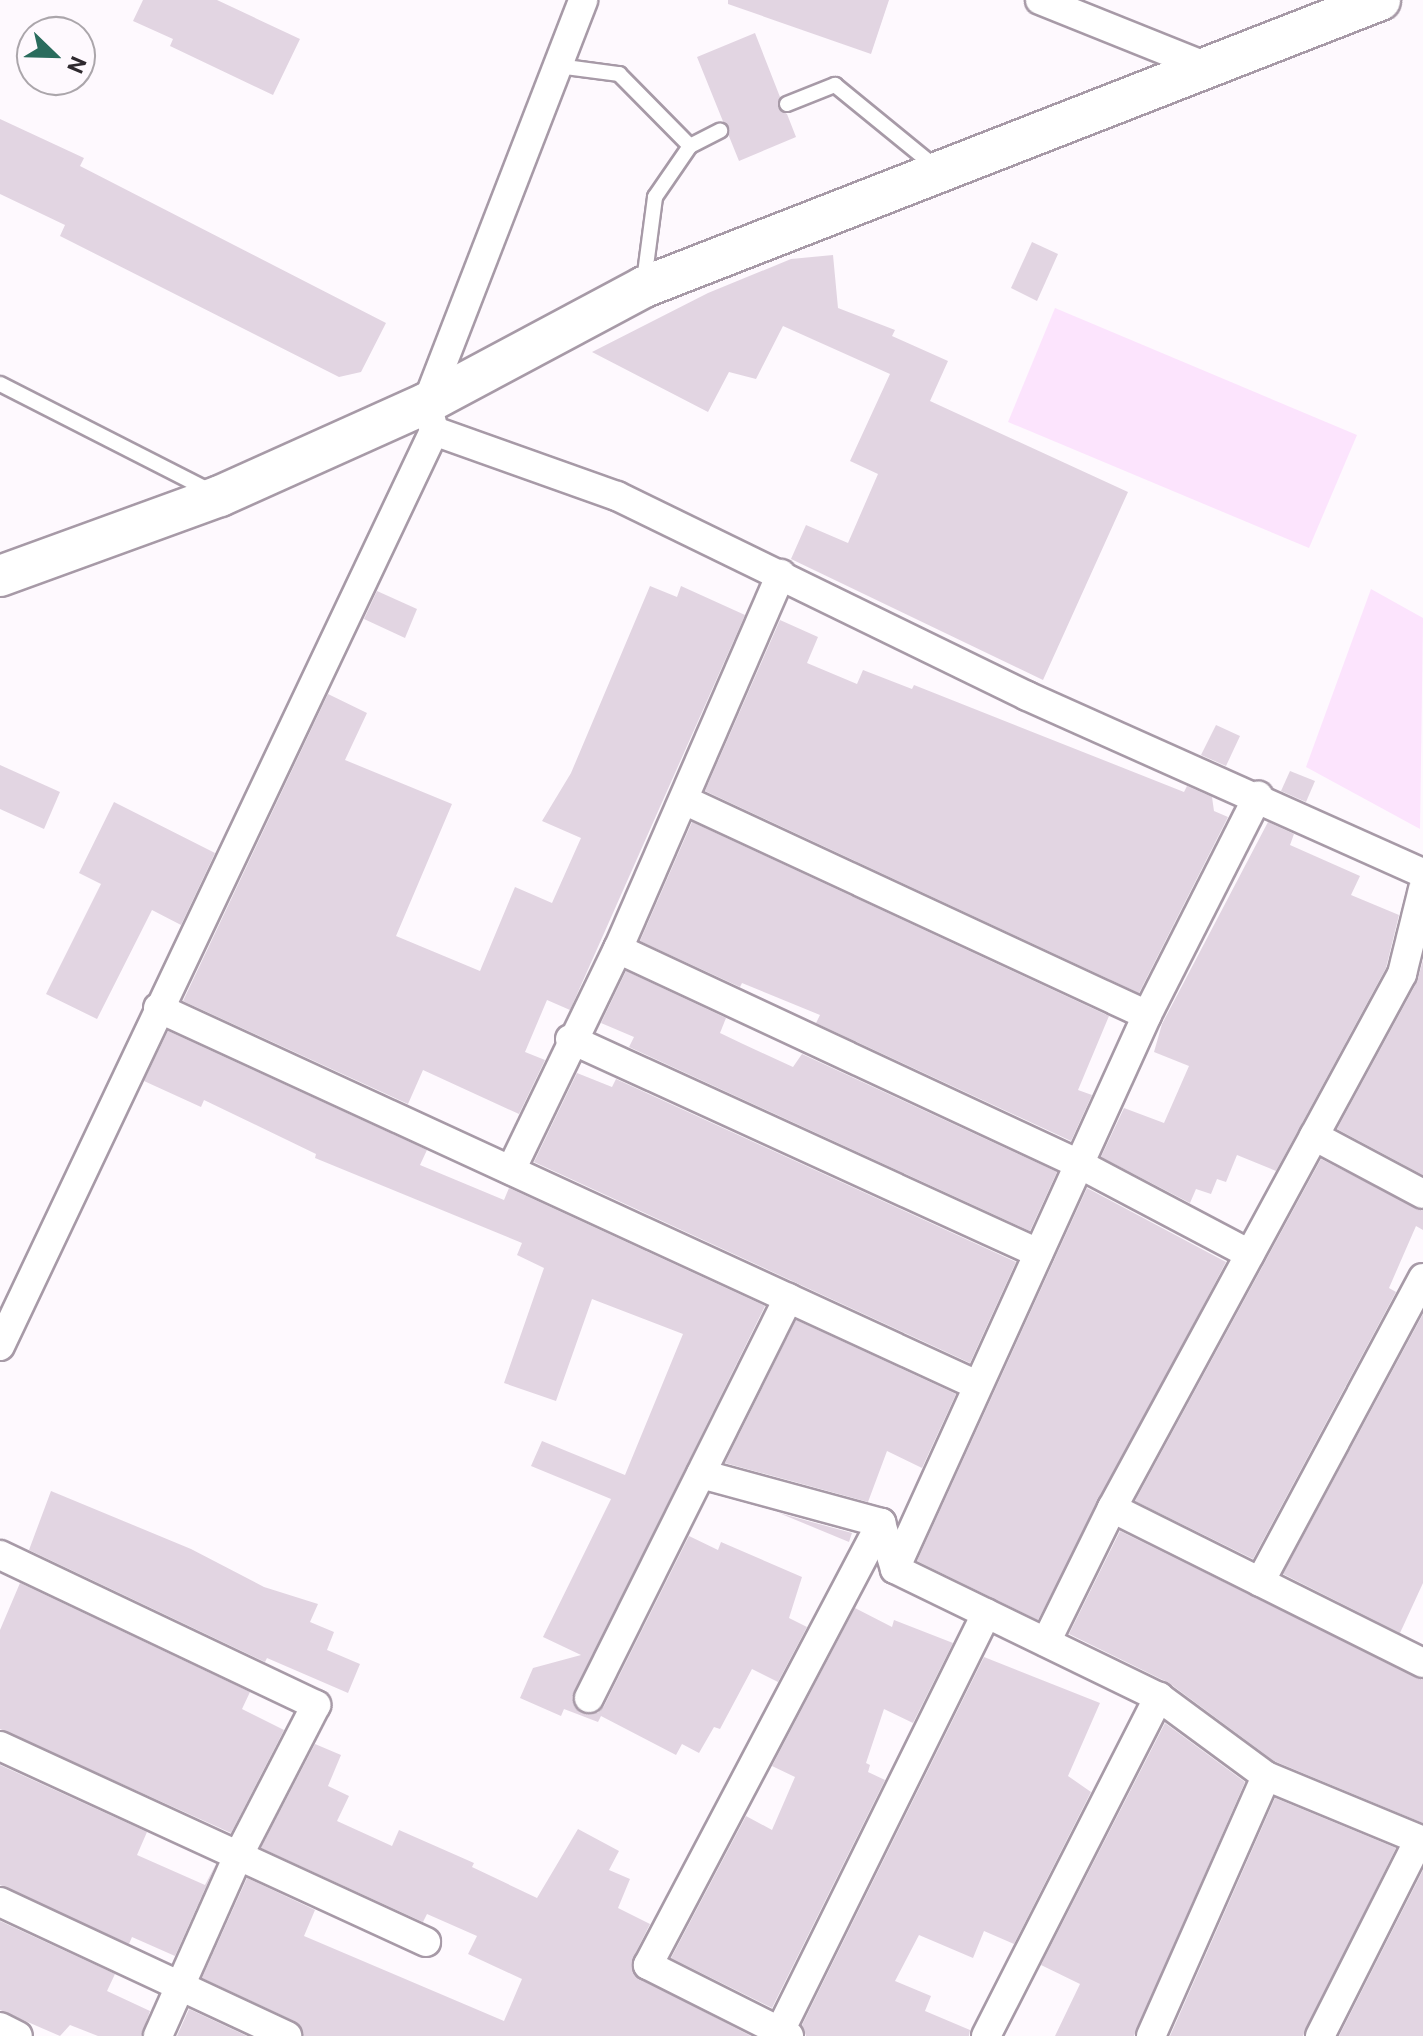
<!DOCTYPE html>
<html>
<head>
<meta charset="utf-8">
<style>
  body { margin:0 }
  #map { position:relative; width:1423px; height:2036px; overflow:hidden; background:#fef9fe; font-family:Roboto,sans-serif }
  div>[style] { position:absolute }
  .green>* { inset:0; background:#fce4fd }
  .building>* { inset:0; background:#e2d5e2 }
  .roads { filter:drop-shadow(2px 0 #a79aa7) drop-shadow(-2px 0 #a79aa7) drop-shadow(0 2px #a79aa7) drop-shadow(0 -2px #a79aa7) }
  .lane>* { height:14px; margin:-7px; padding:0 7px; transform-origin:7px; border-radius:7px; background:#fff }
  .street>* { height:28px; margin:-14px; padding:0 14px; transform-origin:14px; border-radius:14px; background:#fff }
  .secondary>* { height:40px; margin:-20px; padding:0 20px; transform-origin:20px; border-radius:20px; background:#fff }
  span { translate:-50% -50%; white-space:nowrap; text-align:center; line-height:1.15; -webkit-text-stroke:7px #fef9fe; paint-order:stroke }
  .north { position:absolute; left:16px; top:16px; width:80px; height:80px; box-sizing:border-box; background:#fef9fe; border:2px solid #aba6ab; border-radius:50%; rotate:113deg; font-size:22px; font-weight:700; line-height:32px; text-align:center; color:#2e292e }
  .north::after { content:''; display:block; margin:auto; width:28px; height:36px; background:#2a6c5d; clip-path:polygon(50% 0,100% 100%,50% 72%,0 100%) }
</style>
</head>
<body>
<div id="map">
  <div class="green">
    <div style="clip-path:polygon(1055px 308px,1357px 435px,1309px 548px,1008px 422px)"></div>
    <div style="clip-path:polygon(1371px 589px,1423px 618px,1420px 829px,1306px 767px)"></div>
  </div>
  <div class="building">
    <div style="clip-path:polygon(143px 0,217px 0,300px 39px,273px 95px,170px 46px,173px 39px,133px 21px)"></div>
    <div style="clip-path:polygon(728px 0,889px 0,871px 54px,728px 4px)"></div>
    <div style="clip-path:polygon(755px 33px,780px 97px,778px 108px,787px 114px,796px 137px,739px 161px,697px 57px)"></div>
    <div style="clip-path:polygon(0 119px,84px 158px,80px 166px,386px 323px,361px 372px,339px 377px,60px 236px,65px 225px,0 194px)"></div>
    <div style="clip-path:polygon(1032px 242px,1058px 254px,1037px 301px,1011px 288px)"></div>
    <div style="clip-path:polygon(833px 255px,838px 308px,895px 330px,892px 336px,948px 361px,930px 401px,1128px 492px,1043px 680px,791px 559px,806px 525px,848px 543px,878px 474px,850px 461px,890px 374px,783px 326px,756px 379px,729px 372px,708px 412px,592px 352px,708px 293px,791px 259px)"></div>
    <div style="clip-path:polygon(650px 586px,677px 597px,681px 586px,745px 615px,570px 1010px,547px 1000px,525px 1052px,545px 1060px,519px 1114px,423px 1070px,408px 1104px,183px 1001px,328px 694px,367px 713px,345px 760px,452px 804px,396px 936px,480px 971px,515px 887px,552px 903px,581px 838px,542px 821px,571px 773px)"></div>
    <div style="clip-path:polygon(377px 591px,417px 609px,405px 638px,364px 619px)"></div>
    <div style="clip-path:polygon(780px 620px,818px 637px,807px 663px,857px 684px,863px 670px,912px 689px,914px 685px,1184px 792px,1187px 786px,1212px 797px,1214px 811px,1228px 817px,1139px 993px,705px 791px)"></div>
    <div style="clip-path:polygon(1216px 725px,1240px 736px,1226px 766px,1201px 755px)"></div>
    <div style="clip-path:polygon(0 765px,60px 792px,44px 829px,0 809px)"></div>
    <div style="clip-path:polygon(1290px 771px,1315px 781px,1306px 802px,1281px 791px)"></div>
    <div style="clip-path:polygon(114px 802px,215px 853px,181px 925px,152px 910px,97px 1019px,46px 994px,101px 884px,79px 873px)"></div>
    <div style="clip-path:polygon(692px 822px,1109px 1016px,1078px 1090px,1092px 1095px,1071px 1141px,816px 1023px,820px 1015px,742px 983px,740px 987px,640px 941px)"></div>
    <div style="clip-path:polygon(1268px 822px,1294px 834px,1290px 845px,1360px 876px,1351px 895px,1399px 915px,1386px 968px,1276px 1171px,1237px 1155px,1226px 1182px,1217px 1179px,1211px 1194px,1196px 1189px,1190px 1203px,1101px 1157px,1124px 1108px,1164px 1123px,1189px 1066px,1154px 1052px,1162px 1024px)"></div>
    <div style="clip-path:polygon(1423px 960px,1423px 1175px,1337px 1129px,1417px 982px)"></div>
    <div style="clip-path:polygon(626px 971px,726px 1018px,720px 1033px,743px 1044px,793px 1067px,802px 1054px,1057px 1172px,1030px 1231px,629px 1047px,634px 1037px,601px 1023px)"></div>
    <div style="clip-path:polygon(168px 1031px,427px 1150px,420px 1165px,504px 1200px,509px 1188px,765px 1306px,572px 1698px,582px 1713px,598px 1713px,604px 1706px,689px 1536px,718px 1550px,721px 1542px,802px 1577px,789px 1618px,807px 1627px,778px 1682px,752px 1669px,720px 1729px,714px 1727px,699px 1753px,682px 1744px,676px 1755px,601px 1716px,598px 1722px,564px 1709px,561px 1716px,520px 1698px,533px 1668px,581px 1655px,543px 1637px,611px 1499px,531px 1466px,542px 1441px,625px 1475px,683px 1334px,592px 1299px,556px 1401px,504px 1383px,544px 1268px,517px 1255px,522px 1243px,315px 1158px,316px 1154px,204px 1100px,201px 1107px,144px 1081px)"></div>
    <div style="clip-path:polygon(577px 1073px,612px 1087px,616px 1079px,1016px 1262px,970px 1363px,534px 1162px)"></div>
    <div style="clip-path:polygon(1321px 1159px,1423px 1211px,1423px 1230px,1416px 1226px,1389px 1288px,1396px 1292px,1253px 1559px,1135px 1501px)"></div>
    <div style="clip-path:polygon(1087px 1188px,1226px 1262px,1038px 1620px,917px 1561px)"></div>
    <div style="clip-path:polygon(1423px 1314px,1423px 1583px,1400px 1633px,1283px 1574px)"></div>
    <div style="clip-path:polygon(796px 1320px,956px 1394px,922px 1468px,887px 1451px,868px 1502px,725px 1463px)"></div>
    <div style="clip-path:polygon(51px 1491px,191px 1549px,264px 1587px,318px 1604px,310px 1622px,334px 1632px,327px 1650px,360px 1664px,348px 1693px,267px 1658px,265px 1662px,29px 1550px)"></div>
    <div style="clip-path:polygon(779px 1513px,852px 1533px,849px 1542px)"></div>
    <div style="clip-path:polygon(1120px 1531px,1423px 1680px,1423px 1823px,1274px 1761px,1169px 1683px,1069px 1634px)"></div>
    <div style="clip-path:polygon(20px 1583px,250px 1692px,242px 1709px,284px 1730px,231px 1833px,0 1729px,0 1630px)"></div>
    <div style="clip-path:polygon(855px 1608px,892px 1627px,894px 1620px,953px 1643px,913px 1723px,884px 1709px,866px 1763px,870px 1765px,868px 1772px,885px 1780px,772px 2008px,671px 1958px,746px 1816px,772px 1830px,795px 1777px,772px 1766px)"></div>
    <div style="clip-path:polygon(984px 1657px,1100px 1703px,1068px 1776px,1091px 1792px,1014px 1944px,984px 1931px,973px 1958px,919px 1935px,895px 1981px,931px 1996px,925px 2011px,970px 2030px,969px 2036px,806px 2036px,802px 2025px)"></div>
    <div style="clip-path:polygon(1165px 1723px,1245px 1782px,1134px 2036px,1055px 2036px,1080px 1984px,1041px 1965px)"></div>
    <div style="clip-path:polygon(315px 1744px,341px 1755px,328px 1786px,349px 1796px,337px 1821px,392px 1846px,399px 1830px,474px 1863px,472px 1867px,537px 1898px,578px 1829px,619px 1851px,609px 1870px,630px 1879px,618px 1908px,650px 1924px,633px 1958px,634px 1975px,751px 2036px,304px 2036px,294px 2021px,202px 1978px,247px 1878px,315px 1910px,304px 1936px,504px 2021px,522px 1979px,468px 1954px,477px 1936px,427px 1914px,423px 1922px,261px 1848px)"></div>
    <div style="clip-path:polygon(0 1765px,147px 1832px,137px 1855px,205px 1885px,216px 1864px,175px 1956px,132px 1937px,129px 1944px,0 1885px)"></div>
    <div style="clip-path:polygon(1275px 1798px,1396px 1848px,1303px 2036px,1170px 2036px)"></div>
    <div style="clip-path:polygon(1423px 1870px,1423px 2036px,1339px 2036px)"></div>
    <div style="clip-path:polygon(0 1921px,115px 1974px,107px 1991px,150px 2011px,141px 2036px,98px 2036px,70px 2025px,60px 2036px,0 2010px)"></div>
    <div style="clip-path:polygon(189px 2009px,247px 2036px,177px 2036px)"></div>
  </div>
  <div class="roads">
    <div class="lane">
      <div style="left:558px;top:66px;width:62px;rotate:7.5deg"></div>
      <div style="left:619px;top:74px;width:101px;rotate:45.4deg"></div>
      <div style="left:787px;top:104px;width:52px;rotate:-21.6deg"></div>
      <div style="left:835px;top:85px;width:133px;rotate:39.2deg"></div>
      <div style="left:644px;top:281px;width:85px;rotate:-82.5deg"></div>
      <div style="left:655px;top:197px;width:62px;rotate:-55.5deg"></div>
      <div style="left:690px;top:146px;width:34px;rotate:-27deg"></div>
      <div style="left:0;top:384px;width:236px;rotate:27deg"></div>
    </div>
    <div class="street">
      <div style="left:1040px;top:0;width:182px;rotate:21.9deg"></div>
      <div style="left:434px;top:431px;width:194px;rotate:19.6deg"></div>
      <div style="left:617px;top:496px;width:456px;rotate:26deg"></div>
      <div style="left:1027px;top:696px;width:434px;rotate:24.1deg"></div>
      <div style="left:684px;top:800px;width:510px;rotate:24.91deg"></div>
      <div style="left:618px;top:949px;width:509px;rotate:25deg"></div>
      <div style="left:1079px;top:1164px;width:193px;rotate:27.8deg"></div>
      <div style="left:158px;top:1008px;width:902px;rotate:24.72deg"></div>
      <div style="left:570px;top:1039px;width:515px;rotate:24.57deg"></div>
      <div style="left:1314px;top:1136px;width:123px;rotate:28deg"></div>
      <div style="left:511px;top:1170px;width:246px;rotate:-64.2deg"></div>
      <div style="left:618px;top:949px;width:409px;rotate:-66.5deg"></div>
      <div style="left:0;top:1346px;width:1013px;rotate:-64.62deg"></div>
      <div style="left:434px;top:431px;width:29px;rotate:-104deg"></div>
      <div style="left:427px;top:403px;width:432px;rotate:-68.8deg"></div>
      <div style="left:701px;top:1474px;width:187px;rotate:15.2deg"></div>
      <div style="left:881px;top:1523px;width:48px;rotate:73.1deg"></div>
      <div style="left:895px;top:1569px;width:293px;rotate:25.9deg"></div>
      <div style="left:1159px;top:1697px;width:133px;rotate:36.4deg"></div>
      <div style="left:1266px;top:1776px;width:170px;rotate:22.5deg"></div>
      <div style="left:1112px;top:1508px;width:347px;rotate:26.5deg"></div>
      <div style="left:0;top:1555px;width:350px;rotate:25.4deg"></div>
      <div style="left:316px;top:1705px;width:170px;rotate:117.3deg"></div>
      <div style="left:238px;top:1856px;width:197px;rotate:114deg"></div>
      <div style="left:895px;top:1569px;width:609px;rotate:-65.54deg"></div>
      <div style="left:1147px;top:1015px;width:246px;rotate:-63.1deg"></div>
      <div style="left:1260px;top:1582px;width:345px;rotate:-61.8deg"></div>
      <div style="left:1046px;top:1642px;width:149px;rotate:-63.8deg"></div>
      <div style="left:1112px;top:1508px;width:608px;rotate:-61.49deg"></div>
      <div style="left:1402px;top:974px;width:88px;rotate:-76.1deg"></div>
      <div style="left:589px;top:1698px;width:447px;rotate:-63.5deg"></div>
      <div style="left:0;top:1746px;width:469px;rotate:24.7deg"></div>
      <div style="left:0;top:1902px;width:317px;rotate:25deg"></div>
      <div style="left:0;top:2027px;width:20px;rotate:27deg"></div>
      <div style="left:780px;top:2031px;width:466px;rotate:-63.7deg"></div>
      <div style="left:789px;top:2036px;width:158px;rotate:-153.3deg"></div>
      <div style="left:648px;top:1965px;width:500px;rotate:-62.2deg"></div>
      <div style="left:986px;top:2036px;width:381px;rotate:-63deg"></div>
      <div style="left:1151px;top:2036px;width:284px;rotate:-66.1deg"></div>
      <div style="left:1320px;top:2036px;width:220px;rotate:-63.2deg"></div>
    </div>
    <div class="secondary">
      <div style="left:0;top:576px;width:234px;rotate:-20deg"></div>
      <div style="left:220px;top:496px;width:227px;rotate:-24.2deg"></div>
      <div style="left:427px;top:403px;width:246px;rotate:-28.1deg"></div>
      <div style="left:644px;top:287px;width:790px;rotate:-21.3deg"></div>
    </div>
  </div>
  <div class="north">N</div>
</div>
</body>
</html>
